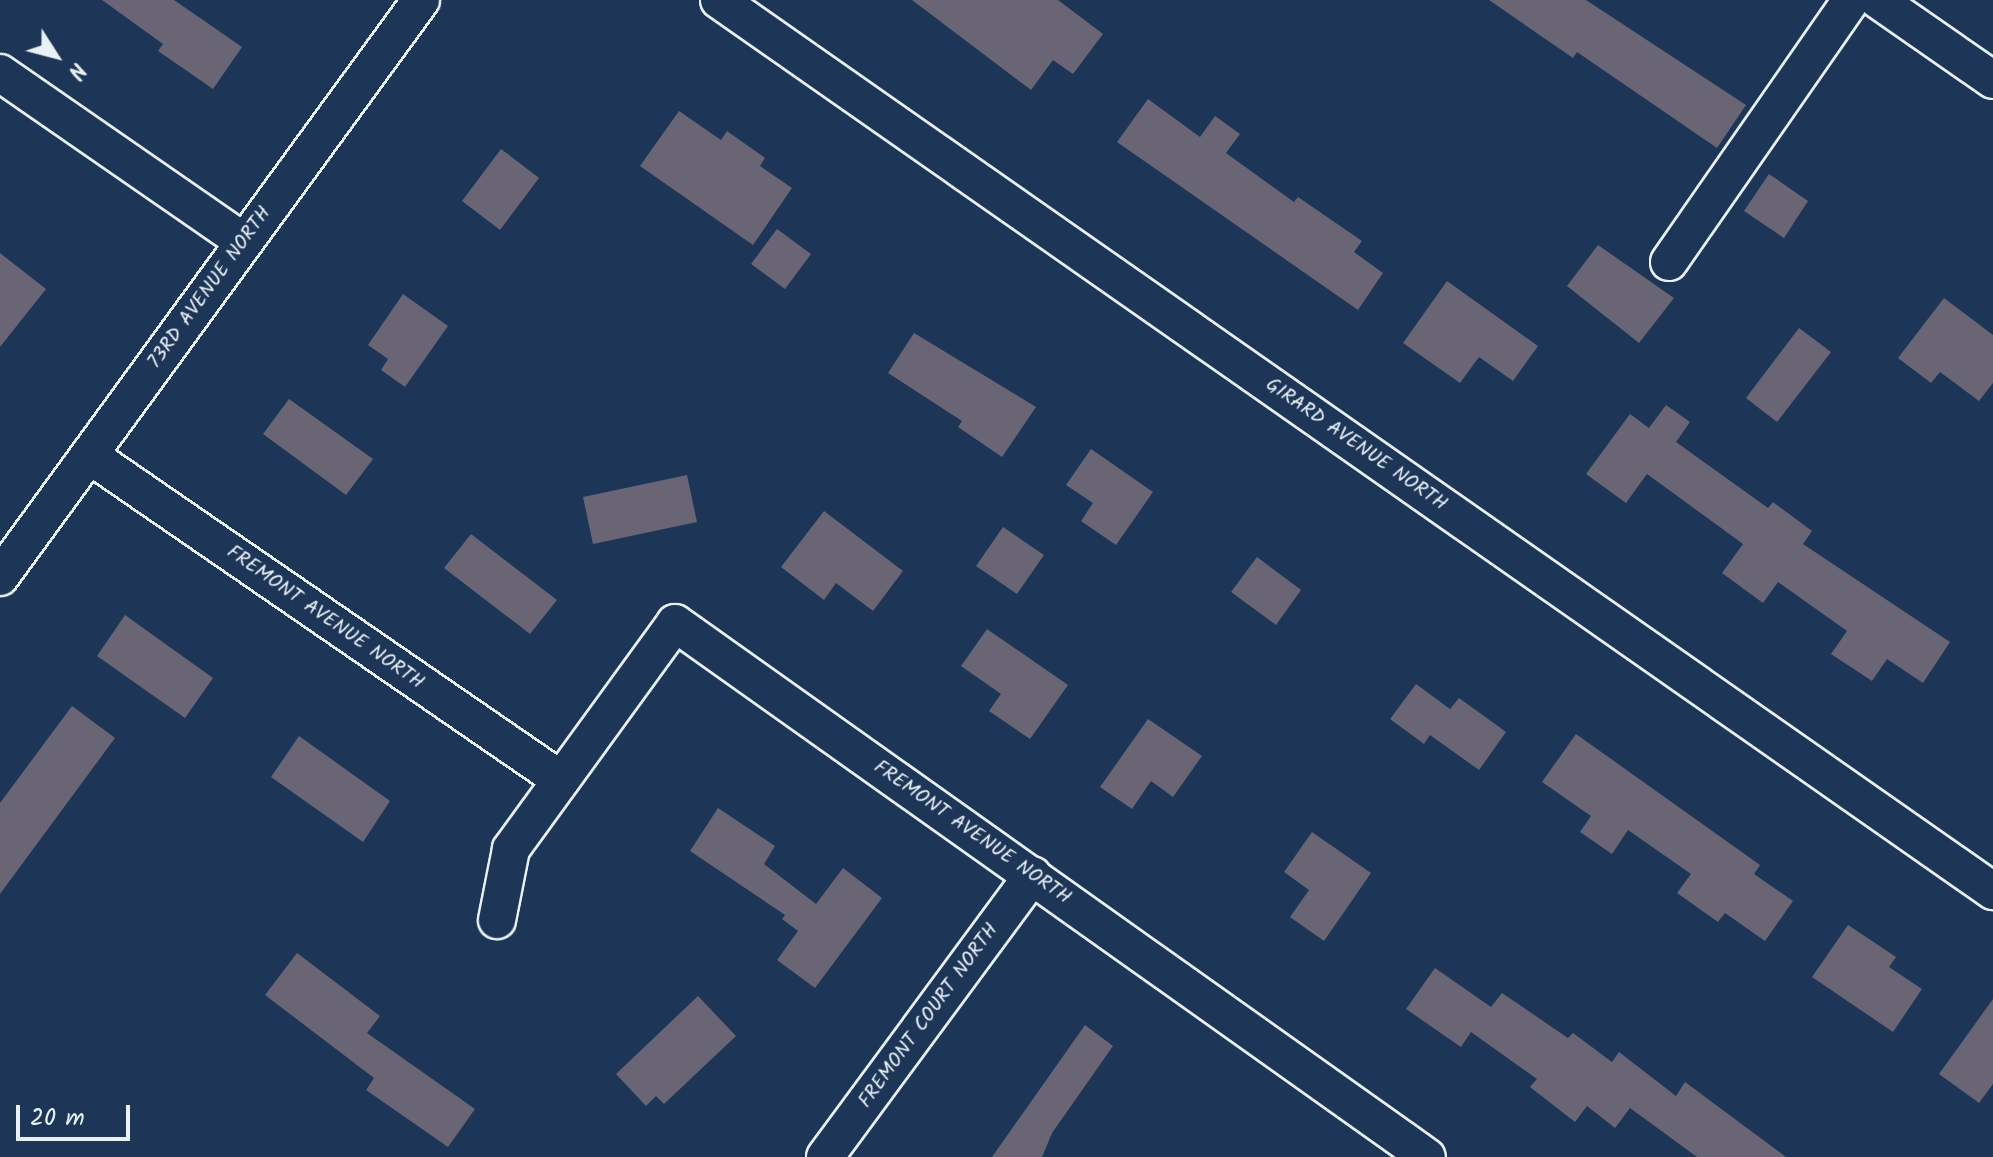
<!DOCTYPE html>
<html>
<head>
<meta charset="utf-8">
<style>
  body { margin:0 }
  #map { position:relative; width:1993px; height:1157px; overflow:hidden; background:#1d3557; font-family:Kalam,sans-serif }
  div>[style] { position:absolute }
  .building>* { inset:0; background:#696575 }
  .roads { filter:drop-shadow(2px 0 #e8f1f8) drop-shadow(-2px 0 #e8f1f8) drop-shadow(0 2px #e8f1f8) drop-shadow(0 -2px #e8f1f8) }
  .minor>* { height:36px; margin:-18px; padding:0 18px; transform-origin:18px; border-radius:18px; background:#1d3557 }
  span { translate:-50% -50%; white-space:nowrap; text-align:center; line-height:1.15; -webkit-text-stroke:6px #1d3557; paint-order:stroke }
  .street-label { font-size:20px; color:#e8f1f8 }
  .north { position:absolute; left:16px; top:16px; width:80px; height:80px; -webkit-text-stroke:6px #1d3557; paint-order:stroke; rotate:126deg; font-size:22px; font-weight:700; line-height:32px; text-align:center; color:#e8f1f8 }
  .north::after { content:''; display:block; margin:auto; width:28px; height:36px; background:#e8f1f8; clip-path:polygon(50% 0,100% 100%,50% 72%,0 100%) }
  .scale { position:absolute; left:16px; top:1105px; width:114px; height:36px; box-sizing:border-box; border:4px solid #e8f1f8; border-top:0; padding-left:10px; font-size:24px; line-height:28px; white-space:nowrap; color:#e8f1f8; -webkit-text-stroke:6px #1d3557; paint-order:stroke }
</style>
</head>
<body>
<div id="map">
  <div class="building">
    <div style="clip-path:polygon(102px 0,174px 0,242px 47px,213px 89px,158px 51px,163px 44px)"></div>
    <div style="clip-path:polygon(912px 0,1058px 0,1103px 34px,1073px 74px,1053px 60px,1031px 90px)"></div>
    <div style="clip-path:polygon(1489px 0,1586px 0,1746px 105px,1717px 148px,1577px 52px,1573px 58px)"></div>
    <div style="clip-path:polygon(1148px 99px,1200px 137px,1215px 116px,1240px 134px,1226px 153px,1294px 202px,1298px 197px,1362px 241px,1354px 252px,1383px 273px,1358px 310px,1117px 142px)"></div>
    <div style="clip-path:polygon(679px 111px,721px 140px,727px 131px,765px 158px,760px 166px,792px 188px,753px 245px,640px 166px)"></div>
    <div style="clip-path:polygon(501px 149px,539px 178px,500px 230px,462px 201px)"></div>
    <div style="clip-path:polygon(1769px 174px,1808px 201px,1784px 238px,1744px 211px)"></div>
    <div style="clip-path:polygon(777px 229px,811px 254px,785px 289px,751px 264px)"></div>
    <div style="clip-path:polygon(1598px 245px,1674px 298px,1639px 343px,1567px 286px)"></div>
    <div style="clip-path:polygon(0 253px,46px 289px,0 347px)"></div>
    <div style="clip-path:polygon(1447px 281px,1538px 346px,1513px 381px,1479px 357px,1460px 383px,1403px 343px)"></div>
    <div style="clip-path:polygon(403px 294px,448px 326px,405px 387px,381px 370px,388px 359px,368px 345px)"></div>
    <div style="clip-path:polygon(1944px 298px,1993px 335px,1993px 383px,1979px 401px,1940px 372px,1931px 383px,1898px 358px)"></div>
    <div style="clip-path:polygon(1799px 328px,1831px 352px,1777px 422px,1746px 398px)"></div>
    <div style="clip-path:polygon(914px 333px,1036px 407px,1002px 457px,958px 427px,962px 421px,888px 373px)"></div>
    <div style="clip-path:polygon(289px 399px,373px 459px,346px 495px,263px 434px)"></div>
    <div style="clip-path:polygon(1666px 405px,1690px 422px,1676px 442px,1768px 508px,1773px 502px,1812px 531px,1803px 544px,1950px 642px,1923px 683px,1887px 659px,1872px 681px,1831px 654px,1847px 631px,1778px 582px,1763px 603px,1722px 573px,1743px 544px,1647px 474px,1626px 503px,1586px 474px,1630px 414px,1649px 428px)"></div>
    <div style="clip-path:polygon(1091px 449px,1153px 492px,1116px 545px,1081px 521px,1093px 503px,1066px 485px)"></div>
    <div style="clip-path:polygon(687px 475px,697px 522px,593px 544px,583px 497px)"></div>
    <div style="clip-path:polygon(824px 511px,903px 571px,873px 611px,836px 583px,824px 600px,781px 567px)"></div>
    <div style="clip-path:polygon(1003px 527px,1044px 555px,1017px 594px,976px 566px)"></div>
    <div style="clip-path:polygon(471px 534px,557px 600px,530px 634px,444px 568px)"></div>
    <div style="clip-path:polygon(1257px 557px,1301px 590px,1276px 625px,1231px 592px)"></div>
    <div style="clip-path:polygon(125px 615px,213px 678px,185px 718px,97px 656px)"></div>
    <div style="clip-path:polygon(987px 629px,1068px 685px,1030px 739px,989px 711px,1001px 694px,961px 666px)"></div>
    <div style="clip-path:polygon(1416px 684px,1450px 709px,1459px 698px,1506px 732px,1479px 770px,1430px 735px,1424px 744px,1390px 719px)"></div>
    <div style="clip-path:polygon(72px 706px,115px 738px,0 894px,0 803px)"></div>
    <div style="clip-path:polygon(1148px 719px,1202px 756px,1173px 797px,1151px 781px,1132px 809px,1100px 787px)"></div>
    <div style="clip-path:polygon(1576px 734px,1760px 865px,1754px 874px,1793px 901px,1765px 941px,1725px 913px,1718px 922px,1677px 893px,1691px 874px,1628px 830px,1612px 854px,1580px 832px,1591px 816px,1542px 782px)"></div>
    <div style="clip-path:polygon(299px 736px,390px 801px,363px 842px,271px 777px)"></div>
    <div style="clip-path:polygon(718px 808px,775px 846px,764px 864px,816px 904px,843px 868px,882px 898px,815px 988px,777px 960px,798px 931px,782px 919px,785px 915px,690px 851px)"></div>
    <div style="clip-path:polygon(1312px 832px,1371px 873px,1324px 941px,1290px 917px,1309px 890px,1284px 872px)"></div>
    <div style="clip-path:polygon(1848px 925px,1896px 957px,1889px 967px,1922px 989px,1893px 1032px,1812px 977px)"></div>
    <div style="clip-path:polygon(297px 953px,380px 1016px,367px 1033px,475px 1109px,448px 1147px,366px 1090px,374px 1078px,265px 995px)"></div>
    <div style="clip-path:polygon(1435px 968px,1491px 1007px,1502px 993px,1568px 1038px,1573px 1033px,1612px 1062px,1619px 1052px,1676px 1096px,1685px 1082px,1786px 1157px,1697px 1157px,1630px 1108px,1615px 1128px,1587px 1106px,1575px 1122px,1530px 1087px,1537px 1079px,1471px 1032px,1461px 1047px,1406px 1009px)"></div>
    <div style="clip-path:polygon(698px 996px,736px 1036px,664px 1104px,656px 1096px,646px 1106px,616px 1074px)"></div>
    <div style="clip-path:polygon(1993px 999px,1993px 1084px,1979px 1103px,1939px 1074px)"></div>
    <div style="clip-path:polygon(1085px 1025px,1113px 1046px,1052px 1133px,1042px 1157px,992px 1157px)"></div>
  </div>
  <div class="roads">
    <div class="minor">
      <div style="left:719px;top:0;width:1555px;rotate:34.97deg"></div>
      <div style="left:1878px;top:0;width:140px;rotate:34.8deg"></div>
      <div style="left:0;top:73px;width:297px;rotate:34.7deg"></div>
      <div style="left:1669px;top:262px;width:319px;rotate:-55.2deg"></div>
      <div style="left:89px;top:455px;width:573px;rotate:34.55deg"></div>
      <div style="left:0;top:577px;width:714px;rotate:-53.88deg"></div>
      <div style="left:497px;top:920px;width:72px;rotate:-78.8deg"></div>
      <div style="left:511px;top:849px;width:279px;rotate:-54deg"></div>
      <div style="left:675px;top:623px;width:922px;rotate:35.38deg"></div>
      <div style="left:825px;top:1157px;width:350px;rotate:-53.6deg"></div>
    </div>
  </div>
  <div class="street-label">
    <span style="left:210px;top:288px;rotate:-54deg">73RD AVENUE NORTH</span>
    <span style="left:1356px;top:445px;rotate:35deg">GIRARD AVENUE NORTH</span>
    <span style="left:325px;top:618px;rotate:35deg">FREMONT AVENUE NORTH</span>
    <span style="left:972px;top:833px;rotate:35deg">FREMONT AVENUE NORTH</span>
    <span style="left:929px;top:1016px;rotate:-54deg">FREMONT COURT NORTH</span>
  </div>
  <div class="north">N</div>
  <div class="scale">20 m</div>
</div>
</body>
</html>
